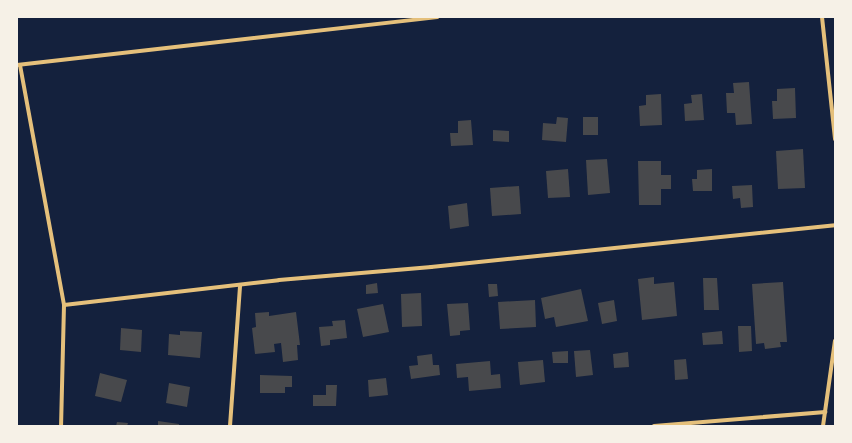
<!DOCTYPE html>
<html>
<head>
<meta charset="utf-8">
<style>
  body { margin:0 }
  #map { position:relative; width:852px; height:443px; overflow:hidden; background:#14213d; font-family:Spectral,serif }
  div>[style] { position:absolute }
  .building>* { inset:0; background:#48494c }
  .minor>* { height:4px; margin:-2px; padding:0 2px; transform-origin:2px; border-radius:2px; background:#e5c07b }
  span { translate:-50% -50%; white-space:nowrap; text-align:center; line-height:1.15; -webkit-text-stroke:3px #f6f1e7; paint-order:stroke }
  .frame { position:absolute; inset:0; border:18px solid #f6f1e7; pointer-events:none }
</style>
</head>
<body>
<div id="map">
  <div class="building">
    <div style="clip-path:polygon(749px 82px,752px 124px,736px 125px,735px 113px,727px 113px,726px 93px,734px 93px,733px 83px)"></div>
    <div style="clip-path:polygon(795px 88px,796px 118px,773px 119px,772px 101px,777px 101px,777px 89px)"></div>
    <div style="clip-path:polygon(661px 94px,662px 125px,640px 126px,639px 106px,646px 105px,646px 95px)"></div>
    <div style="clip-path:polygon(702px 94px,704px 120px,685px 121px,684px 104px,692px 103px,691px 95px)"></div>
    <div style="clip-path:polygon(557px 117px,568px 118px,566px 142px,542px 140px,543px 123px,556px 124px)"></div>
    <div style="clip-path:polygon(583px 117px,598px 117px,598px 135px,583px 135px)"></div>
    <div style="clip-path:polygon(471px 120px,473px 145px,451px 146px,450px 133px,458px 133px,458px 121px)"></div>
    <div style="clip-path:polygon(493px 130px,509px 131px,509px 142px,493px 141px)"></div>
    <div style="clip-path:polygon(803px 149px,805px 188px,778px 189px,776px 151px)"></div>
    <div style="clip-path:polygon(607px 159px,610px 193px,588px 195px,586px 160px)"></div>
    <div style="clip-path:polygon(638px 161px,661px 161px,661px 175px,671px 175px,671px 189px,661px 189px,661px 205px,639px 205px)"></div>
    <div style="clip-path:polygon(568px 169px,570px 197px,548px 198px,546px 171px)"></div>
    <div style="clip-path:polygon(712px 169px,712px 191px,693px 191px,692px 179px,697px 179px,697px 170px)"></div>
    <div style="clip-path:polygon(752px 185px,753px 207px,741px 208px,740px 198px,733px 199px,732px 186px)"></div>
    <div style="clip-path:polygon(519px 186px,521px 214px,492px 216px,490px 188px)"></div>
    <div style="clip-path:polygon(467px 203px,469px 226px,450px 229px,448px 206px)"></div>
    <div style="clip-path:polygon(654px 277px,654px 284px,674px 282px,677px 316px,642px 320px,638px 279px)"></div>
    <div style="clip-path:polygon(703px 278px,717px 278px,719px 310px,704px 310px)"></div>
    <div style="clip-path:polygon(783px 282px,787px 342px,780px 342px,781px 347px,765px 349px,764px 343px,756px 344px,752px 284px)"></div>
    <div style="clip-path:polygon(377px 283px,378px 293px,366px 294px,366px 285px)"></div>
    <div style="clip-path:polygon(488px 284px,497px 284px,498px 296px,489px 297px)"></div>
    <div style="clip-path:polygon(581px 289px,588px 321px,556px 327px,554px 317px,545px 319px,541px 298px)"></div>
    <div style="clip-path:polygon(421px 293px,422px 326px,402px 327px,401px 294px)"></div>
    <div style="clip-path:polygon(535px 300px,536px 327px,500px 329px,498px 302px)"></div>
    <div style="clip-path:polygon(614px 300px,617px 321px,602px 324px,598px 303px)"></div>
    <div style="clip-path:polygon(468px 303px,470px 330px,460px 331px,460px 335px,450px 336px,447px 304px)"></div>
    <div style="clip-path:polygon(383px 304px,389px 332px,363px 337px,357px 309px)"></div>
    <div style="clip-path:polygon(269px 312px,269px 316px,296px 312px,300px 345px,297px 345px,298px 360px,283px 362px,281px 343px,274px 344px,275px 352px,255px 354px,252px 328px,256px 327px,255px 313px)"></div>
    <div style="clip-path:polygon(345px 320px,347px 338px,330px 340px,330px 345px,321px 346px,319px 327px,333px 326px,332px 321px)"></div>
    <div style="clip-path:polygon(738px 326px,751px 326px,752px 351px,739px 352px)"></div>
    <div style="clip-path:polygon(121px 328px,142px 330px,141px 352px,120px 350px)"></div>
    <div style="clip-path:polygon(180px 331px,202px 332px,200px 358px,168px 355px,169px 334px,180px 335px)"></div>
    <div style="clip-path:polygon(722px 331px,723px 344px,703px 345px,702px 333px)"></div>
    <div style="clip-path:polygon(590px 350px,593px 375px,576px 377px,574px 351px)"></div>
    <div style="clip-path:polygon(568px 351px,568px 363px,553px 363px,552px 352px)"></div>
    <div style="clip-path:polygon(628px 352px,629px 367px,614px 368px,613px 354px)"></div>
    <div style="clip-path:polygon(432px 354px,433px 365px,439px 365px,440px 375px,411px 379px,409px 366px,418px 365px,417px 356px)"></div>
    <div style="clip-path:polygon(686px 359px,688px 379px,675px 380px,674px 360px)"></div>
    <div style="clip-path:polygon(543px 360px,545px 382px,520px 385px,518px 362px)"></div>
    <div style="clip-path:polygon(490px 361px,491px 375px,500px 374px,501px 388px,469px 391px,468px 377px,457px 378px,456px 364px)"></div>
    <div style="clip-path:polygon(100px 373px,127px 380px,121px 402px,95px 396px)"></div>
    <div style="clip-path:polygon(260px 375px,292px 376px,292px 387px,285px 387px,285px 393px,260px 393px)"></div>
    <div style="clip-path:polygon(386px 378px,388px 395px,369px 397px,368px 380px)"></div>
    <div style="clip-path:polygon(169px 383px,190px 387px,187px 407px,166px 403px)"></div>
    <div style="clip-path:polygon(326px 385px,337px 385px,336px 406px,313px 406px,313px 395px,326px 395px)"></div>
    <div style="clip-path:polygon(158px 421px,179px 424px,179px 426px,158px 426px)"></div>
    <div style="clip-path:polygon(117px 422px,128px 423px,127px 426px,116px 426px)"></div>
  </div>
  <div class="minor">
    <div style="left:822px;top:17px;width:123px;rotate:83.9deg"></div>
    <div style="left:17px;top:65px;width:423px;rotate:-6.5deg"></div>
    <div style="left:20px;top:65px;width:244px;rotate:79.6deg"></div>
    <div style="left:64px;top:305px;width:121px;rotate:91.4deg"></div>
    <div style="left:64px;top:305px;width:216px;rotate:-6.6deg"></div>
    <div style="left:279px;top:280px;width:153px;rotate:-4.9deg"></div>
    <div style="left:431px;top:267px;width:406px;rotate:-5.9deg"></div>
    <div style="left:230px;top:426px;width:141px;rotate:-85.9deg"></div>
    <div style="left:654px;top:426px;width:172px;rotate:-4.7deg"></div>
    <div style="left:823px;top:426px;width:86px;rotate:-82deg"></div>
  </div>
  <div class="frame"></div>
</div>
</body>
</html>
